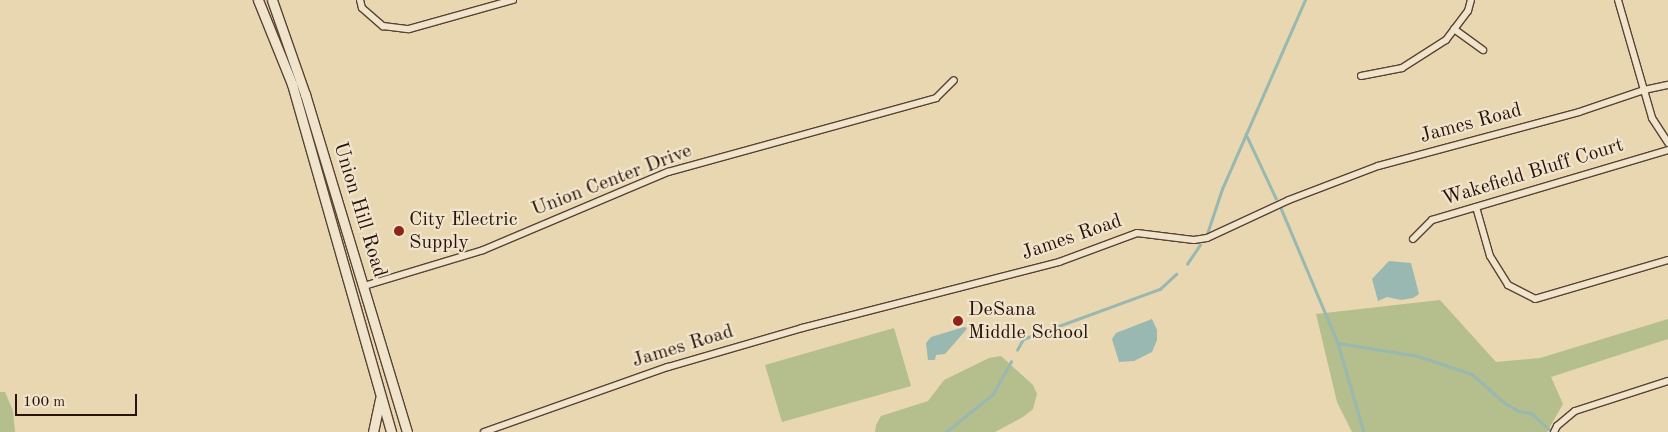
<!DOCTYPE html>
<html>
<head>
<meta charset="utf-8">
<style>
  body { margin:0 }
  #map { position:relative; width:1668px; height:432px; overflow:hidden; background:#e8d7b0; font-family:"Old Standard TT",serif }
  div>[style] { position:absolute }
  .green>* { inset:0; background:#b4bf8d }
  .water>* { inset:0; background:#98b8b1 }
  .stream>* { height:2.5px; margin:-1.25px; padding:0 1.25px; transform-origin:1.25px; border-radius:1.25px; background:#98b8b1 }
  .roads { filter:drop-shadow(1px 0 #584333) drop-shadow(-1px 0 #584333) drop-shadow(0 1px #584333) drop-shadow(0 -1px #584333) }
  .street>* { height:6px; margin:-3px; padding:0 3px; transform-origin:3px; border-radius:3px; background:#f0e5cc }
  .secondary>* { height:9px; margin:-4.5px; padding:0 4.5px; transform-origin:4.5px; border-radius:4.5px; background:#f0e5cc }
  .dots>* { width:14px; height:14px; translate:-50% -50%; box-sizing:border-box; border:2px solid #f0e5cc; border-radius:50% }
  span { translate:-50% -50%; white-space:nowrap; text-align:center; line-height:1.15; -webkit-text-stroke:4.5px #f0e5cc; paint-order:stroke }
  .street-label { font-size:20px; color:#281209 }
  .poi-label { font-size:20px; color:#281209 }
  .left { translate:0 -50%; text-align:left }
  .scale { position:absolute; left:15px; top:394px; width:122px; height:22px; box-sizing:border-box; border:2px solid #281209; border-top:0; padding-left:6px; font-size:15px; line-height:18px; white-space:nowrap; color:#281209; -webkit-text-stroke:4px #f0e5cc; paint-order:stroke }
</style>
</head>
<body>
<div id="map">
  <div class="green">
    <div style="clip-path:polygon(1440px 300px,1496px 362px,1540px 358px,1668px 319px,1668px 339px,1551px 377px,1563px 404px,1547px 432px,1352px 432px,1337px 402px,1316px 314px)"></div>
    <div style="clip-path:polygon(894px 328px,911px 386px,782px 422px,765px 365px)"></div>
    <div style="clip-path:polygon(1001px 356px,1033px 385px,1037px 394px,1033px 409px,1023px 417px,995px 432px,875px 432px,876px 425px,881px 416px,928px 401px,944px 380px,989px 358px)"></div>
    <div style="clip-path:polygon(0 392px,5px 392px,13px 411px,15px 432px,0 432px)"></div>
  </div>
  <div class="water">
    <div style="clip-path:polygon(1389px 261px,1411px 263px,1419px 294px,1413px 298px,1401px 300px,1387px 297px,1378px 301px,1372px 279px)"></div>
    <div style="clip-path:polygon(1152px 319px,1157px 330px,1157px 340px,1152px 352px,1134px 361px,1119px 362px,1112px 339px,1116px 333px)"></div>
    <div style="clip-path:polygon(964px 327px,967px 328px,966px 330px,945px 354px,936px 355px,935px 360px,928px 360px,926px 343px,931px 337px)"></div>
  </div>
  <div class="stream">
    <div style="left:1246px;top:134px;width:71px;rotate:64.9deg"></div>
    <div style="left:1281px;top:208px;width:147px;rotate:67.1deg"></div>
    <div style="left:1338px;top:343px;width:93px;rotate:73.7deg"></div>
    <div style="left:1206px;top:237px;width:51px;rotate:-71.6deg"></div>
    <div style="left:1222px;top:189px;width:206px;rotate:-66.3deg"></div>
    <div style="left:1187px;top:264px;width:23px;rotate:-56deg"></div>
    <div style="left:1338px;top:343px;width:81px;rotate:9.2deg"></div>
    <div style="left:1418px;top:356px;width:57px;rotate:18.4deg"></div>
    <div style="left:1472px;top:374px;width:44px;rotate:41.3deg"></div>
    <div style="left:1505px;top:403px;width:16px;rotate:30deg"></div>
    <div style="left:1519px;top:411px;width:12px;rotate:9deg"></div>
    <div style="left:1531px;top:413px;width:28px;rotate:42deg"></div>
    <div style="left:1017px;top:350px;width:13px;rotate:-61deg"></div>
    <div style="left:1023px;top:339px;width:146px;rotate:-20.1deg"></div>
    <div style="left:1160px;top:289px;width:22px;rotate:-43deg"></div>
    <div style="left:946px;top:432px;width:60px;rotate:-39deg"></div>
    <div style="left:993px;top:394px;width:37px;rotate:-61deg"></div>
  </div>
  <div class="roads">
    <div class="street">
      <div style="left:360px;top:0;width:8px;rotate:76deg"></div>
      <div style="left:362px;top:8px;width:28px;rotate:41deg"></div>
      <div style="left:383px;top:26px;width:26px;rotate:7deg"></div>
      <div style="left:409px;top:29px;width:108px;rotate:-15.6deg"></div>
      <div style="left:1618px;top:0;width:123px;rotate:73.9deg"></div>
      <div style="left:1652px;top:118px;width:30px;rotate:57deg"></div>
      <div style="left:1454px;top:29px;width:36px;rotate:36deg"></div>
      <div style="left:1361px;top:76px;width:42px;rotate:-11deg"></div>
      <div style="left:1402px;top:68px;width:52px;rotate:-32.5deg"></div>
      <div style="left:1446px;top:40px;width:36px;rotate:-53deg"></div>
      <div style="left:1468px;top:11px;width:11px;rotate:-75deg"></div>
      <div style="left:1476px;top:207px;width:51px;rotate:74.1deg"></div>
      <div style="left:1490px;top:256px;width:34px;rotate:58deg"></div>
      <div style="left:1508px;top:285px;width:30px;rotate:27deg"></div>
      <div style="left:1535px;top:299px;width:139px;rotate:-16.3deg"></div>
      <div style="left:1413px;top:239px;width:27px;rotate:-45deg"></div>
      <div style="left:1432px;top:220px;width:246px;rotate:-16.5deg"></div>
      <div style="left:364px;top:286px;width:124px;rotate:-16.8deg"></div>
      <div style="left:483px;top:250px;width:201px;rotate:-22.9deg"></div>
      <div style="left:668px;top:172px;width:278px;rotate:-15.4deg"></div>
      <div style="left:936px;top:98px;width:25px;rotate:-45deg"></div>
      <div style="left:484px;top:432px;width:195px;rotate:-19.5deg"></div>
      <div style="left:668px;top:367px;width:140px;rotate:-16.2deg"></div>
      <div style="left:802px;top:328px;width:265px;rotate:-14.4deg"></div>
      <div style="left:1059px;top:262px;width:83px;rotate:-20.4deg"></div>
      <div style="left:1137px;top:233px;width:57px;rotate:7deg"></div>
      <div style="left:1194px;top:240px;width:13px;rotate:-9deg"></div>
      <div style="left:1207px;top:238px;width:90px;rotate:-24.9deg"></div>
      <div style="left:1289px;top:200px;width:95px;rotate:-20.9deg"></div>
      <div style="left:1378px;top:166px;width:208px;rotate:-15deg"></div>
      <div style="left:1579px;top:112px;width:69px;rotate:-18.7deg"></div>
      <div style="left:1644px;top:90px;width:25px;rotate:-12deg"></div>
      <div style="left:1554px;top:432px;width:7px;rotate:-63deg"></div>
      <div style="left:1557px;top:426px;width:23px;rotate:-40deg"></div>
      <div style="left:1575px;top:411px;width:98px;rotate:-17.9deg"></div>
    </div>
    <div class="secondary">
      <div style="left:258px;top:0;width:91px;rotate:68deg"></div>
      <div style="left:292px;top:84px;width:362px;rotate:74.1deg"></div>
      <div style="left:272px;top:0;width:100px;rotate:70.7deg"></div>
      <div style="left:305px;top:94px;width:353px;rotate:73.2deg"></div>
      <div style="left:373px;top:432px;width:34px;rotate:-78deg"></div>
    </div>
  </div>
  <div class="dots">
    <div style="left:399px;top:231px;background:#8f2418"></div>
    <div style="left:958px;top:321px;background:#8f2418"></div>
  </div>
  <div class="street-label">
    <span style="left:1471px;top:124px;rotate:-15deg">James Road</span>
    <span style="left:1533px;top:173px;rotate:-17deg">Wakefield Bluff Court</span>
    <span style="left:612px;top:181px;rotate:-21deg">Union Center Drive</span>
    <span style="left:359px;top:210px;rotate:73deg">Union Hill Road</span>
    <span style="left:1072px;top:238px;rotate:-19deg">James Road</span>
    <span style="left:683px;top:347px;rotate:-17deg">James Road</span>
  </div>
  <div class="poi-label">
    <span class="left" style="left:409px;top:232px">City Electric<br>Supply</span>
    <span class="left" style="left:968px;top:322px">DeSana<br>Middle School</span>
  </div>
  <div class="scale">100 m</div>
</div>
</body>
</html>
